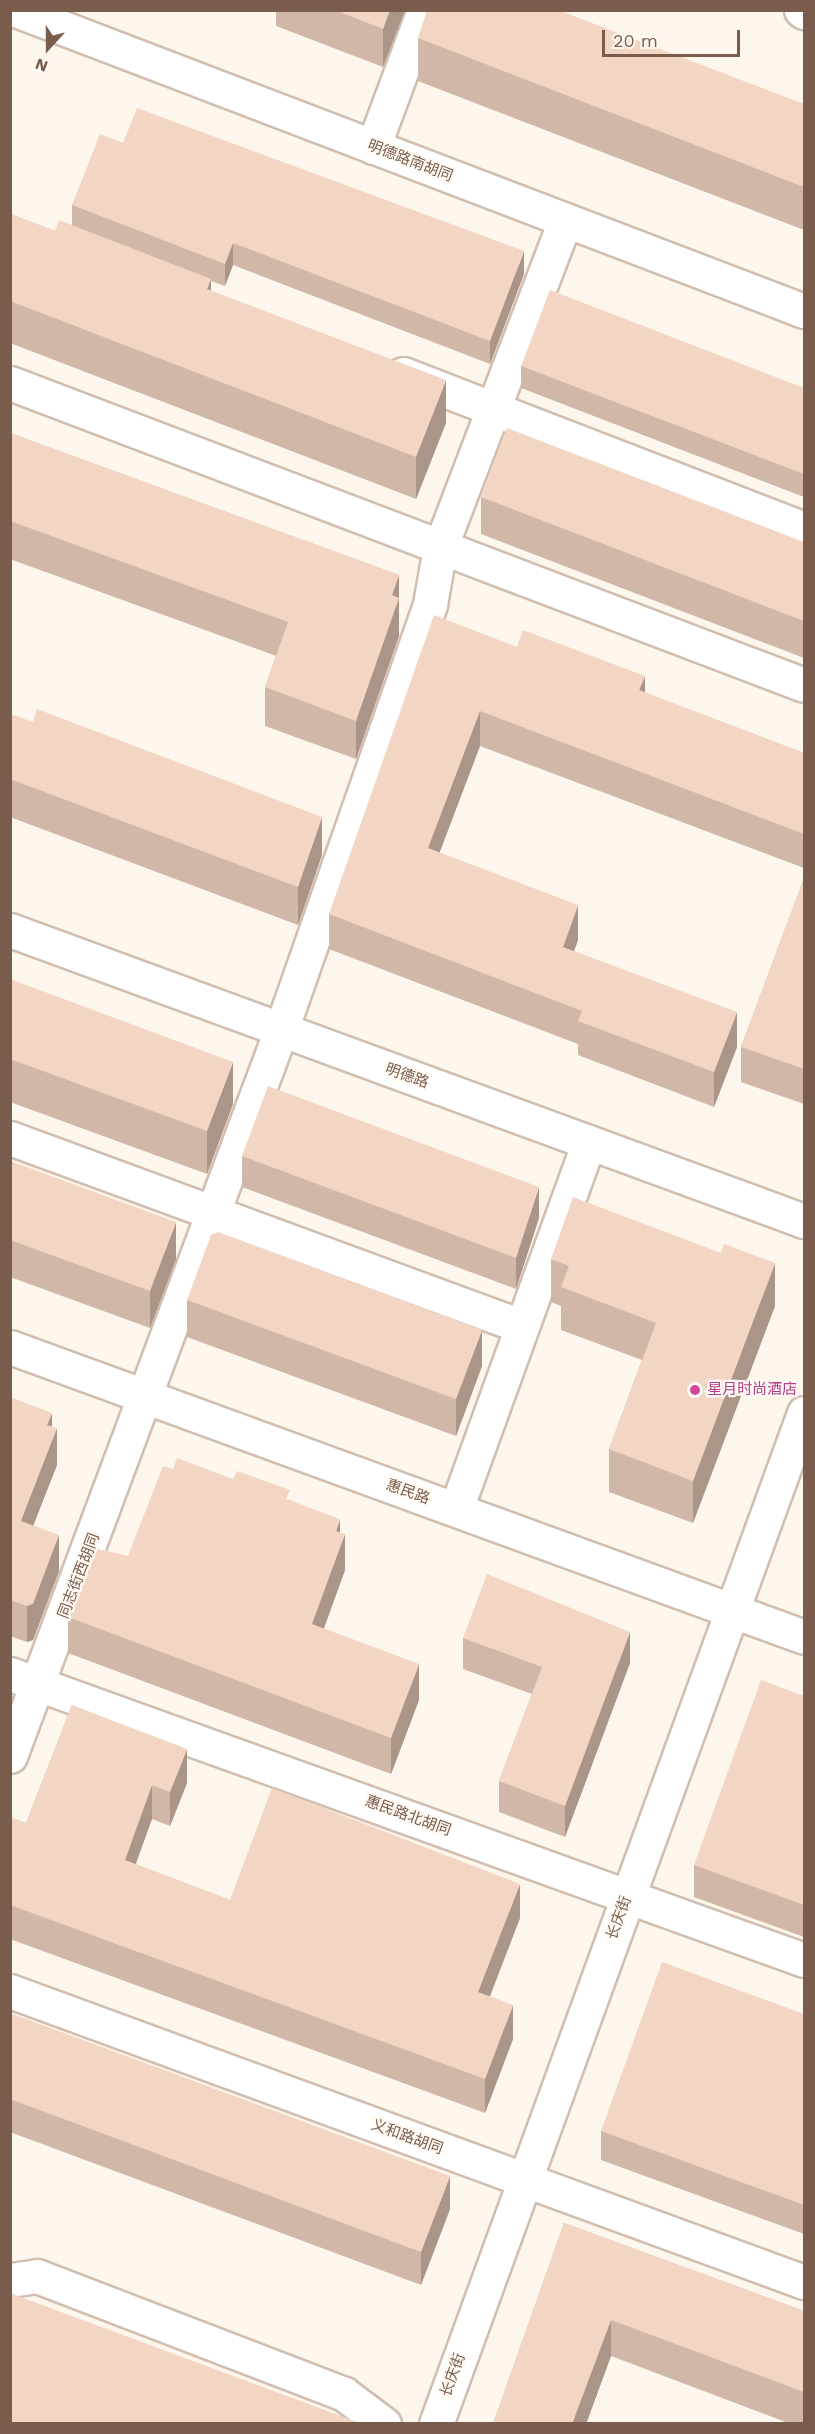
<!DOCTYPE html>
<html>
<head>
<meta charset="utf-8">
<style>
  body { margin:0 }
  #map { position:relative; width:815px; height:2434px; overflow:hidden; background:#fdf6ec; font-family:"Work Sans","Noto Sans SC",sans-serif }
  div>[style] { position:absolute }
  .roads { filter:drop-shadow(2px 0 #d1beb0) drop-shadow(-2px 0 #d1beb0) drop-shadow(0 2px #d1beb0) drop-shadow(0 -2px #d1beb0) }
  .minor>* { height:33px; margin:-16.5px; padding:0 16.5px; transform-origin:16.5px; border-radius:16.5px; background:#fff }
  .wall>* { inset:0; background:#d1b7a8 }
  .shaded-wall>* { inset:0; background:#aa9588 }
  .building>* { inset:0; background:#f3d5c3 }
  .dots>* { width:16px; height:16px; translate:-50% -50%; box-sizing:border-box; border:3px solid #fffaf3; border-radius:50% }
  span { translate:-50% -50%; white-space:nowrap; text-align:center; line-height:1.15; -webkit-text-stroke:4.5px #fffaf3; paint-order:stroke }
  .street-label { font-size:15px; color:#7a5c4d }
  .hotel-label { font-size:15px; color:#b23c85 }
  .left { translate:0 -50%; text-align:left }
  .frame { position:absolute; inset:0; border:12px solid #7a5c4d; pointer-events:none }
  .north { position:absolute; left:18px; top:18px; width:60px; height:60px; -webkit-text-stroke:4px #fffaf3; paint-order:stroke; rotate:201deg; font-size:16px; font-weight:700; line-height:24px; text-align:center; color:#7a5c4d }
  .north::after { content:''; display:block; margin:auto; width:21px; height:27px; background:#7a5c4d; clip-path:polygon(50% 0,100% 100%,50% 72%,0 100%) }
  .scale { position:absolute; left:602px; top:30px; width:138px; height:27px; box-sizing:border-box; border:3px solid #7a5c4d; border-top:0; padding-left:8px; font-size:18px; line-height:21px; white-space:nowrap; color:#7a5c4d; -webkit-text-stroke:4px #fffaf3; paint-order:stroke }
</style>
</head>
<body>
<div id="map">
  <div class="roads">
    <div class="minor">
      <div style="left:16px;top:10px;width:844px;rotate:20.91deg"></div>
      <div style="left:801px;top:10px;width:4px;rotate:34deg"></div>
      <div style="left:373px;top:147px;width:146px;rotate:-69.6deg"></div>
      <div style="left:403px;top:374px;width:430px;rotate:21.1deg"></div>
      <div style="left:10px;top:383px;width:849px;rotate:20.82deg"></div>
      <div style="left:10px;top:930px;width:846px;rotate:20.13deg"></div>
      <div style="left:10px;top:1138px;width:544px;rotate:20.2deg"></div>
      <div style="left:10px;top:1347px;width:845px;rotate:20.06deg"></div>
      <div style="left:456px;top:1509px;width:390px;rotate:-70.1deg"></div>
      <div style="left:10px;top:1674px;width:844px;rotate:19.81deg"></div>
      <div style="left:10px;top:1756px;width:775px;rotate:-69.53deg"></div>
      <div style="left:281px;top:1030px;width:451px;rotate:-70.7deg"></div>
      <div style="left:430px;top:604px;width:57px;rotate:-79.9deg"></div>
      <div style="left:440px;top:548px;width:351px;rotate:-69.1deg"></div>
      <div style="left:10px;top:1991px;width:846px;rotate:20.13deg"></div>
      <div style="left:10px;top:2280px;width:27px;rotate:-8deg"></div>
      <div style="left:37px;top:2276px;width:329px;rotate:21deg"></div>
      <div style="left:344px;top:2394px;width:50px;rotate:36.9deg"></div>
      <div style="left:436px;top:2424px;width:1076px;rotate:-70deg"></div>
    </div>
  </div>
  <div class="wall">
    <div style="clip-path:polygon(276px 10px,405px 10px,383px 67px,276px 26px)"></div>
    <div style="clip-path:polygon(418px 38px,804px 104px,804px 230px,418px 81px)"></div>
    <div style="clip-path:polygon(123px 143px,524px 274px,490px 364px,233px 265px,225px 286px,211px 281px,211px 291px,446px 423px,416px 499px,10px 343px,10px 214px,55px 231px,72px 225px,72px 205px)"></div>
    <div style="clip-path:polygon(521px 366px,804px 388px,804px 497px,521px 388px)"></div>
    <div style="clip-path:polygon(10px 433px,399px 575px,399px 636px,356px 759px,265px 726px,265px 687px,276px 656px,10px 559px)"></div>
    <div style="clip-path:polygon(481px 497px,804px 542px,804px 658px,481px 534px)"></div>
    <div style="clip-path:polygon(517px 647px,645px 693px,804px 753px,804px 868px,480px 746px,439px 853px,578px 940px,574px 951px,737px 1047px,714px 1107px,578px 1055px,578px 1044px,329px 949px,329px 914px)"></div>
    <div style="clip-path:polygon(10px 714px,322px 855px,298px 925px,10px 817px)"></div>
    <div style="clip-path:polygon(804px 878px,804px 1104px,741px 1082px,741px 1047px)"></div>
    <div style="clip-path:polygon(10px 979px,233px 1104px,207px 1174px,10px 1102px)"></div>
    <div style="clip-path:polygon(242px 1156px,539px 1218px,516px 1289px,242px 1187px)"></div>
    <div style="clip-path:polygon(10px 1161px,176px 1259px,150px 1328px,10px 1277px)"></div>
    <div style="clip-path:polygon(551px 1259px,775px 1306px,693px 1523px,609px 1492px,609px 1449px,642px 1360px,561px 1330px,561px 1306px,551px 1302px)"></div>
    <div style="clip-path:polygon(187px 1300px,482px 1366px,456px 1436px,187px 1337px)"></div>
    <div style="clip-path:polygon(10px 1397px,52px 1427px,57px 1465px,33px 1525px,59px 1571px,33px 1640px,27px 1642px,10px 1636px)"></div>
    <div style="clip-path:polygon(290px 1500px,340px 1532px,345px 1570px,324px 1629px,419px 1700px,391px 1774px,68px 1653px,68px 1617px,128px 1556px)"></div>
    <div style="clip-path:polygon(463px 1638px,630px 1663px,565px 1837px,499px 1812px,499px 1781px,532px 1694px,463px 1669px)"></div>
    <div style="clip-path:polygon(804px 1696px,804px 1937px,694px 1897px,694px 1865px)"></div>
    <div style="clip-path:polygon(72px 1705px,187px 1783px,170px 1826px,152px 1819px,135px 1864px,230px 1900px,520px 1918px,490px 1997px,513px 2039px,485px 2113px,10px 1939px,10px 1817px,26px 1823px)"></div>
    <div style="clip-path:polygon(10px 2013px,450px 2209px,421px 2285px,10px 2132px)"></div>
    <div style="clip-path:polygon(804px 2014px,804px 2234px,601px 2160px,601px 2131px)"></div>
    <div style="clip-path:polygon(564px 2223px,804px 2311px,804px 2424px,791px 2424px,611px 2356px,586px 2424px,493px 2424px)"></div>
  </div>
  <div class="shaded-wall">
    <div style="clip-path:polygon(390px 10px,405px 10px,383px 67px,383px 29px)"></div>
    <div style="clip-path:polygon(233px 243px,233px 265px,225px 286px,225px 264px)"></div>
    <div style="clip-path:polygon(524px 251px,524px 274px,490px 364px,490px 341px)"></div>
    <div style="clip-path:polygon(211px 279px,211px 321px,207px 289px)"></div>
    <div style="clip-path:polygon(446px 380px,446px 423px,416px 499px,416px 457px)"></div>
    <div style="clip-path:polygon(399px 575px,399px 636px,356px 759px,356px 721px,392px 595px)"></div>
    <div style="clip-path:polygon(645px 676px,645px 711px,639px 690px)"></div>
    <div style="clip-path:polygon(480px 711px,480px 746px,428px 883px,428px 848px)"></div>
    <div style="clip-path:polygon(322px 817px,322px 855px,298px 925px,298px 887px)"></div>
    <div style="clip-path:polygon(578px 905px,578px 940px,563px 981px,563px 947px)"></div>
    <div style="clip-path:polygon(737px 1012px,737px 1047px,714px 1107px,714px 1072px)"></div>
    <div style="clip-path:polygon(233px 1062px,233px 1104px,207px 1174px,207px 1131px)"></div>
    <div style="clip-path:polygon(539px 1187px,539px 1218px,516px 1289px,516px 1258px)"></div>
    <div style="clip-path:polygon(176px 1222px,176px 1259px,150px 1328px,150px 1291px)"></div>
    <div style="clip-path:polygon(775px 1263px,775px 1306px,693px 1523px,693px 1481px)"></div>
    <div style="clip-path:polygon(482px 1330px,482px 1366px,456px 1436px,456px 1399px)"></div>
    <div style="clip-path:polygon(52px 1413px,52px 1441px,57px 1428px,57px 1465px,21px 1557px,21px 1521px,47px 1425px)"></div>
    <div style="clip-path:polygon(340px 1519px,340px 1547px,345px 1534px,345px 1570px,312px 1660px,312px 1624px,336px 1531px)"></div>
    <div style="clip-path:polygon(59px 1535px,59px 1571px,33px 1640px,27px 1642px,27px 1606px)"></div>
    <div style="clip-path:polygon(630px 1632px,630px 1663px,565px 1837px,565px 1806px)"></div>
    <div style="clip-path:polygon(419px 1664px,419px 1700px,391px 1774px,391px 1738px)"></div>
    <div style="clip-path:polygon(187px 1749px,187px 1783px,170px 1826px,170px 1792px)"></div>
    <div style="clip-path:polygon(152px 1785px,152px 1819px,125px 1894px,125px 1860px)"></div>
    <div style="clip-path:polygon(520px 1884px,520px 1918px,478px 2026px,478px 1992px)"></div>
    <div style="clip-path:polygon(513px 2005px,513px 2039px,485px 2113px,485px 2079px)"></div>
    <div style="clip-path:polygon(450px 2176px,450px 2209px,421px 2285px,421px 2252px)"></div>
    <div style="clip-path:polygon(611px 2320px,611px 2356px,586px 2424px,572px 2424px)"></div>
  </div>
  <div class="building">
    <div style="clip-path:polygon(335px 10px,390px 10px,383px 29px)"></div>
    <div style="clip-path:polygon(427px 10px,558px 10px,804px 104px,804px 187px,418px 38px)"></div>
    <div style="clip-path:polygon(137px 108px,524px 251px,490px 341px,233px 243px,225px 264px,72px 205px,100px 134px,123px 143px)"></div>
    <div style="clip-path:polygon(10px 214px,55px 231px,59px 220px,211px 279px,207px 289px,446px 380px,416px 457px,10px 301px)"></div>
    <div style="clip-path:polygon(550px 290px,804px 388px,804px 474px,521px 366px)"></div>
    <div style="clip-path:polygon(507px 428px,804px 542px,804px 621px,481px 497px)"></div>
    <div style="clip-path:polygon(10px 433px,399px 575px,392px 595px,399px 598px,356px 721px,265px 687px,288px 622px,10px 521px)"></div>
    <div style="clip-path:polygon(434px 615px,517px 647px,523px 630px,645px 676px,639px 690px,804px 753px,804px 834px,480px 711px,428px 848px,578px 905px,563px 947px,737px 1012px,714px 1072px,578px 1021px,582px 1011px,329px 914px)"></div>
    <div style="clip-path:polygon(37px 709px,322px 817px,298px 887px,10px 779px,10px 714px,33px 722px)"></div>
    <div style="clip-path:polygon(804px 878px,804px 1069px,741px 1047px)"></div>
    <div style="clip-path:polygon(10px 979px,233px 1062px,207px 1131px,10px 1059px)"></div>
    <div style="clip-path:polygon(268px 1086px,539px 1187px,516px 1258px,242px 1156px)"></div>
    <div style="clip-path:polygon(10px 1161px,176px 1222px,150px 1291px,10px 1240px)"></div>
    <div style="clip-path:polygon(573px 1197px,721px 1253px,724px 1244px,775px 1263px,693px 1481px,609px 1449px,656px 1323px,561px 1287px,569px 1266px,551px 1259px)"></div>
    <div style="clip-path:polygon(218px 1232px,482px 1330px,456px 1399px,187px 1300px,211px 1235px)"></div>
    <div style="clip-path:polygon(10px 1397px,52px 1413px,47px 1425px,57px 1428px,21px 1521px,59px 1535px,33px 1604px,27px 1606px,10px 1600px)"></div>
    <div style="clip-path:polygon(177px 1458px,233px 1479px,237px 1471px,290px 1490px,286px 1499px,340px 1519px,336px 1531px,345px 1534px,312px 1624px,419px 1664px,391px 1738px,68px 1617px,94px 1548px,128px 1556px,163px 1466px,173px 1469px)"></div>
    <div style="clip-path:polygon(487px 1574px,630px 1632px,565px 1806px,499px 1781px,542px 1667px,463px 1638px)"></div>
    <div style="clip-path:polygon(761px 1680px,804px 1696px,804px 1905px,694px 1865px)"></div>
    <div style="clip-path:polygon(72px 1705px,187px 1749px,170px 1792px,152px 1785px,125px 1860px,230px 1900px,272px 1788px,520px 1884px,478px 1992px,513px 2005px,485px 2079px,10px 1905px,10px 1817px,26px 1823px)"></div>
    <div style="clip-path:polygon(662px 1962px,804px 2014px,804px 2205px,601px 2131px)"></div>
    <div style="clip-path:polygon(10px 2013px,450px 2176px,421px 2252px,10px 2099px)"></div>
    <div style="clip-path:polygon(564px 2223px,804px 2311px,804px 2392px,611px 2320px,572px 2424px,493px 2424px)"></div>
    <div style="clip-path:polygon(10px 2293px,357px 2422px,356px 2424px,10px 2424px)"></div>
  </div>
  <div class="dots">
    <div style="left:695px;top:1390px;background:#d1479c"></div>
  </div>
  <div class="street-label">
    <span style="left:410px;top:161px;rotate:21deg">明德路南胡同</span>
    <span style="left:407px;top:1076px;rotate:20deg">明德路</span>
    <span style="left:408px;top:1492px;rotate:20deg">惠民路</span>
    <span style="left:79px;top:1576px;rotate:-69deg">同志街西胡同</span>
    <span style="left:408px;top:1816px;rotate:20deg">惠民路北胡同</span>
    <span style="left:619px;top:1918px;rotate:-70deg">长庆街</span>
    <span style="left:407px;top:2137px;rotate:20deg">义和路胡同</span>
    <span style="left:453px;top:2375px;rotate:-70deg">长庆街</span>
  </div>
  <div class="hotel-label">
    <span class="left" style="left:707px;top:1390px">星月时尚酒店</span>
  </div>
  <div class="frame"></div>
  <div class="north">N</div>
  <div class="scale">20 m</div>
</div>
</body>
</html>
